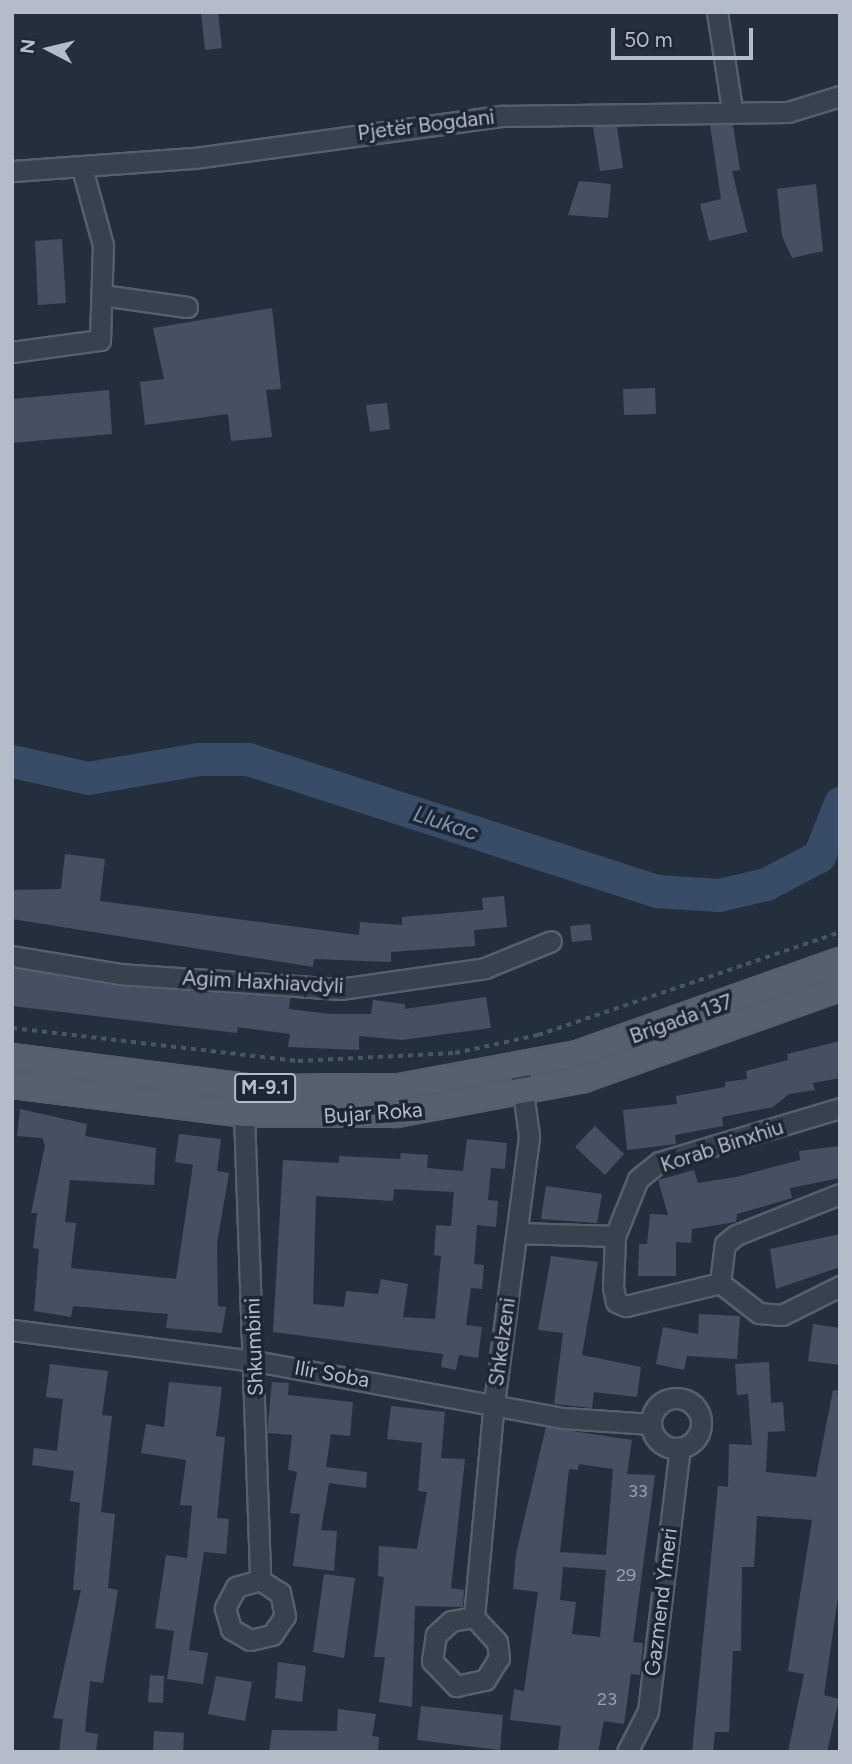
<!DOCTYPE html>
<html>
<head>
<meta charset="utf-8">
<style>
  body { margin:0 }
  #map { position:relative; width:852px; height:1764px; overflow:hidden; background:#242f3e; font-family:Figtree,sans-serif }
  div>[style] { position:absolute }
  .river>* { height:33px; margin:-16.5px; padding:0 16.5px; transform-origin:16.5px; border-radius:16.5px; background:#394c67 }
  .building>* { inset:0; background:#455162 }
  .path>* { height:3.5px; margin-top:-1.75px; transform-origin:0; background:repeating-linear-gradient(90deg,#44595c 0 5px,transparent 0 10px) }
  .roads { filter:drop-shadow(2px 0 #565f6c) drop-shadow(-2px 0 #565f6c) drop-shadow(0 2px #565f6c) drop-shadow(0 -2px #565f6c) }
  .minor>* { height:19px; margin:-9.5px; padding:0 9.5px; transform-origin:9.5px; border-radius:9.5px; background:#38414e }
  .minor>.ring { margin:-9.5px; padding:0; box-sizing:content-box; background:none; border:19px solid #38414e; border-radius:50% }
  .major>* { height:24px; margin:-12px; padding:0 12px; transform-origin:12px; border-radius:12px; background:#56606e }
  span { translate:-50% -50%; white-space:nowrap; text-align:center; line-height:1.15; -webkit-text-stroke:7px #1d2633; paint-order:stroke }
  .number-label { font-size:18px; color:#98a1af }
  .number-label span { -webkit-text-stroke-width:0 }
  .shield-label span { padding:2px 5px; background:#1d2633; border:2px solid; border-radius:5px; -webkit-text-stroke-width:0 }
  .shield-label { font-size:19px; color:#b4bcc9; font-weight:700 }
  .street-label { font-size:21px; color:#b4bcc9 }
  .water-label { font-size:23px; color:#7c92b1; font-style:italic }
  .frame { position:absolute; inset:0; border:14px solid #b4bcc9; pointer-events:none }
  .north { position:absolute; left:14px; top:14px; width:70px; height:70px; -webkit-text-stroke:5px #1d2633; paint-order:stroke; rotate:277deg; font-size:19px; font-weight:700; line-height:28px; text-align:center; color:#b4bcc9 }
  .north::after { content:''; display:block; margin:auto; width:24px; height:32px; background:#b4bcc9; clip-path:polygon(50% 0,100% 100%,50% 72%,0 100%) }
  .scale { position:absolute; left:611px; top:28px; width:142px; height:32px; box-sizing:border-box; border:4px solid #b4bcc9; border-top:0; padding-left:9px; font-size:21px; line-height:24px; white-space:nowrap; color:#b4bcc9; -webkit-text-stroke:5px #1d2633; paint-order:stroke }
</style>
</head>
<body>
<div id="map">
  <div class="river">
    <div style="left:12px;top:761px;width:78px;rotate:12.6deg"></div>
    <div style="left:88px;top:778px;width:112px;rotate:-9.8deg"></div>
    <div style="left:198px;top:759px;width:50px"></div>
    <div style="left:248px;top:759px;width:429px;rotate:17.9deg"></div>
    <div style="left:656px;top:891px;width:63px;rotate:3.6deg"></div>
    <div style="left:719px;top:895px;width:48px;rotate:-13.2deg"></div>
    <div style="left:766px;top:884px;width:60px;rotate:-27.8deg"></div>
    <div style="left:819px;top:856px;width:57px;rotate:-68.4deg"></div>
  </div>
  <div class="building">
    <div style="clip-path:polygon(201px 12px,218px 12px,222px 48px,205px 50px)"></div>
    <div style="clip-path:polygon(710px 125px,733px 125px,740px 170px,732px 171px,747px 232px,709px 241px,700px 204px,721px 199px)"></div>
    <div style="clip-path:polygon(593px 127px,617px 127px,623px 168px,600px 171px)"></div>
    <div style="clip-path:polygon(579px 181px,611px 184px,608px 218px,568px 215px)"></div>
    <div style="clip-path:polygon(816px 184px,823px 251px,792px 258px,782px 236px,777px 189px)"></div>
    <div style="clip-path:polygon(62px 239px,66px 303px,38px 305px,35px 241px)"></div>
    <div style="clip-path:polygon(272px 308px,281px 389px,266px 390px,272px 437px,231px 441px,228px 414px,145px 425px,140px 382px,164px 379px,153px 328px)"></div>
    <div style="clip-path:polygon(655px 388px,656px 414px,624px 415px,623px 389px)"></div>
    <div style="clip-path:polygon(109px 390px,112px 434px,12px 443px,12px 399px)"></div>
    <div style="clip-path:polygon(387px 403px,390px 429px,370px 432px,366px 405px)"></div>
    <div style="clip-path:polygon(65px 854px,105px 859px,100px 901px,359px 935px,360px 922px,402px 925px,402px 917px,483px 910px,482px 898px,504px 896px,507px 927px,474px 930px,475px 946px,391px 952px,391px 962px,314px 959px,313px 967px,12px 919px,12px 890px,61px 889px)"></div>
    <div style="clip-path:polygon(590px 924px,592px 940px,572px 942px,570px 926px)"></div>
    <div style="clip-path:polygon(12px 968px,118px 986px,290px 998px,289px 1009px,330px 1014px,371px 1014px,373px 1000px,405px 1004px,405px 1009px,486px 997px,491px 1028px,402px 1040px,359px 1036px,359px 1050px,288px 1047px,290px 1034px,238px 1027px,237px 1033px,12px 1006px)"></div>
    <div style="clip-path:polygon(840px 1041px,840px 1078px,813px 1083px,815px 1090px,789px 1094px,773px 1107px,722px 1117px,723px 1126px,675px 1135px,676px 1144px,627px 1150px,623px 1110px,677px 1104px,676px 1096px,725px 1087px,725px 1082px,747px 1079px,746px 1071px,788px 1060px,787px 1054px)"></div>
    <div style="clip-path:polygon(20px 1109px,87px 1124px,85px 1136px,156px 1148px,154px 1185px,70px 1180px,65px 1222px,76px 1223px,71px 1268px,176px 1279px,193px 1165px,175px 1162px,179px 1134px,221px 1139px,217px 1171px,229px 1173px,217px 1243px,218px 1306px,226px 1307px,222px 1333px,166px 1328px,168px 1314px,73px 1306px,71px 1317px,34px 1311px,39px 1249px,33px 1248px,37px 1213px,31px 1213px,45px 1145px,42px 1138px,17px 1136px)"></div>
    <div style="clip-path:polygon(595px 1126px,624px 1154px,605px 1175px,575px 1147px)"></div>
    <div style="clip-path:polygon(evenodd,467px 1139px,507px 1143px,505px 1169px,491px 1168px,488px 1200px,498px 1201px,496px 1227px,477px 1225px,474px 1264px,484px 1265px,482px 1289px,471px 1288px,466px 1325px,482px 1327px,478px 1358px,459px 1355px,456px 1370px,441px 1367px,443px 1354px,273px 1332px,283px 1160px,339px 1163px,339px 1156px,400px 1159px,401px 1153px,428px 1155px,427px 1168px,463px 1171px,467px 1139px,394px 1189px,454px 1192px,451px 1226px,436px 1225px,434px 1255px,441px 1256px,435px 1319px,403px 1317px,408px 1284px,381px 1279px,378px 1294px,346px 1291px,344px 1307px,313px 1304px,316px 1196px,393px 1201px,394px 1189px)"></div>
    <div style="clip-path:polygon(840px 1146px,840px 1178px,790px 1188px,792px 1198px,737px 1214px,736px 1222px,692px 1229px,691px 1243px,676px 1242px,676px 1276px,638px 1276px,639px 1244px,647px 1244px,650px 1214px,668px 1215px,658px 1180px,694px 1170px,698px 1183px,736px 1177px,800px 1160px,799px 1151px)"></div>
    <div style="clip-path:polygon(546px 1186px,602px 1194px,597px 1223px,541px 1219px)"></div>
    <div style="clip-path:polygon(840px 1234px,840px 1267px,776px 1289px,770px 1249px)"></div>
    <div style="clip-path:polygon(551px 1256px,598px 1262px,582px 1355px,641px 1367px,637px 1397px,594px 1392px,592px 1408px,554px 1404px,563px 1333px,538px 1330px)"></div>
    <div style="clip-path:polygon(699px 1314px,740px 1316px,737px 1359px,687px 1356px,684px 1370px,656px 1364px,663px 1327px,698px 1334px)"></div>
    <div style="clip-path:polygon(813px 1324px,840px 1328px,840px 1365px,808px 1361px)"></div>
    <div style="clip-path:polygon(769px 1362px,771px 1403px,783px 1402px,785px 1431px,768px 1432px,766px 1472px,816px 1477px,833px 1390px,840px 1391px,840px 1583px,824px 1695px,839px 1699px,827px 1752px,788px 1752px,804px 1674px,788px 1671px,812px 1520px,757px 1516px,754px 1567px,742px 1567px,741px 1651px,733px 1651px,729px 1732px,715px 1732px,713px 1752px,692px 1752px,718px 1486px,728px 1487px,729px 1444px,752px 1445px,748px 1394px,737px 1395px,735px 1364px)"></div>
    <div style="clip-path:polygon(50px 1364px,108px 1371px,102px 1415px,112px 1416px,101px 1512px,115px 1514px,108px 1588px,118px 1590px,103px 1683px,90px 1681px,85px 1732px,98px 1734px,96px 1752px,59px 1752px,63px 1719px,53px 1718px,81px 1590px,73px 1590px,80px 1503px,70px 1501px,74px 1471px,32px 1465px,34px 1448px,57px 1451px,63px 1399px,46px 1397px)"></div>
    <div style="clip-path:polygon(169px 1382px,222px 1387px,216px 1436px,225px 1437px,217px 1518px,229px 1519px,226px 1554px,204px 1552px,189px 1650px,208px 1653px,203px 1684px,167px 1679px,174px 1631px,155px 1628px,166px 1555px,187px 1558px,192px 1506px,180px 1505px,186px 1460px,141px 1453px,146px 1424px,164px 1427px)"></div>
    <div style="clip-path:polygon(272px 1382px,289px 1383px,288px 1395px,353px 1402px,350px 1436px,331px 1434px,326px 1467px,367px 1472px,366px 1488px,329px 1483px,321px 1530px,337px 1531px,334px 1571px,293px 1566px,300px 1514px,290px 1513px,297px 1472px,288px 1470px,292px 1435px,267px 1433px)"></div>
    <div style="clip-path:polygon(391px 1406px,445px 1412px,441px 1458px,465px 1459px,451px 1588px,464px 1590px,463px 1607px,415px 1606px,412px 1707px,379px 1702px,385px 1657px,374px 1657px,384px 1577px,378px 1576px,379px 1546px,417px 1549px,427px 1492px,418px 1491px,422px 1443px,387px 1439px)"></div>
    <div style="clip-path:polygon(evenodd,546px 1427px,632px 1440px,627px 1474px,655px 1475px,633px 1642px,643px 1643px,640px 1675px,631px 1674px,624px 1724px,604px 1721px,598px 1752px,558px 1752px,561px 1726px,510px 1720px,514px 1689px,524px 1691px,538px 1592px,513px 1589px,516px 1554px,546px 1427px,579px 1464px,613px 1469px,606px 1555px,560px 1552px,569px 1469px,578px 1470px,579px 1464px,546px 1427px,563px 1567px,606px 1570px,600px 1637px,572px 1634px,576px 1602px,560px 1600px,563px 1567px)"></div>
    <div style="clip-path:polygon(324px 1574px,355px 1578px,344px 1658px,313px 1652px)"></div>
    <div style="clip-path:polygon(278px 1662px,306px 1666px,302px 1702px,275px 1698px)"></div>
    <div style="clip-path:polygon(150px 1675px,164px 1676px,163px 1703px,148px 1702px)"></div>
    <div style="clip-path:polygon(216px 1676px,252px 1682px,245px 1721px,208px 1714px)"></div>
    <div style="clip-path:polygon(421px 1706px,503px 1715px,500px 1750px,417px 1740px)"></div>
    <div style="clip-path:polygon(338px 1709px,376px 1714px,372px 1736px,379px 1737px,378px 1752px,269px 1752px,272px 1730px,337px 1731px)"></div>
    <div style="clip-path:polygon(154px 1731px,184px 1733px,183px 1752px,153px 1750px)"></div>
  </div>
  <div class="path">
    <div style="left:12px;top:1028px;width:288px;rotate:6.6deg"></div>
    <div style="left:298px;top:1061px;width:157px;rotate:-2.9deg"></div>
    <div style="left:455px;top:1053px;width:85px;rotate:-12.2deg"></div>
    <div style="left:538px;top:1035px;width:319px;rotate:-18.8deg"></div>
  </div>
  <div class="roads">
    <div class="minor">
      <div style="left:717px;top:12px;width:98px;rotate:81.2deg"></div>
      <div style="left:12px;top:171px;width:182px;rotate:-4.1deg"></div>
      <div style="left:194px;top:158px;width:311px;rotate:-7.8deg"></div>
      <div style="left:502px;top:116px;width:286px;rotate:-0.8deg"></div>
      <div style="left:788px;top:112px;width:54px;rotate:-17.1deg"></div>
      <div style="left:102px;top:295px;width:86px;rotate:8deg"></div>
      <div style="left:12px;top:352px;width:89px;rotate:-7.8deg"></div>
      <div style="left:100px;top:340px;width:95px;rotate:-88.2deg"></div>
      <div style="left:103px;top:245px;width:80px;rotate:-105.3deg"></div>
      <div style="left:12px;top:956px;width:109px;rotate:9.5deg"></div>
      <div style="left:119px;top:974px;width:222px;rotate:3.9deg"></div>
      <div style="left:340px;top:989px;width:147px;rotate:-8.2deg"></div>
      <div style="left:485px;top:968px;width:71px;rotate:-22.2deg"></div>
      <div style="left:244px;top:1114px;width:466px;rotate:88deg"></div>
      <div style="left:260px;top:1580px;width:25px;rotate:164deg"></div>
      <div style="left:236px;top:1587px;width:24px;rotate:118deg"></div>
      <div style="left:225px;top:1608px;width:22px;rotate:74deg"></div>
      <div style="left:231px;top:1629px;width:22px;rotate:30deg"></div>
      <div style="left:250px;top:1640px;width:23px;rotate:-13deg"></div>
      <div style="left:272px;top:1635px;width:23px;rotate:-56deg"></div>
      <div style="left:285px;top:1616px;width:24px;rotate:-102deg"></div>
      <div style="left:280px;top:1593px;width:24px;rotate:-147deg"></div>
      <div style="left:517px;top:1233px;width:98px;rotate:1.8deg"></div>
      <div style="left:615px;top:1236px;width:61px;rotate:-68deg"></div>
      <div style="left:638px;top:1179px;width:27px;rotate:-39deg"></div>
      <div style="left:659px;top:1162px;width:189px;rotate:-16.6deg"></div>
      <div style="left:615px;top:1236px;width:51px;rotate:92.2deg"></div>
      <div style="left:613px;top:1287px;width:15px;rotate:79deg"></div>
      <div style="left:616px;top:1302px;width:11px;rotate:22deg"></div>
      <div style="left:626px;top:1306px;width:97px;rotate:-13.7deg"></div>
      <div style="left:720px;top:1283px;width:49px;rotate:37.6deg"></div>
      <div style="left:759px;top:1313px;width:23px;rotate:5deg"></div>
      <div style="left:782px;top:1315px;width:65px;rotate:-26.6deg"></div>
      <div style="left:720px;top:1283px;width:39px;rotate:-83deg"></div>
      <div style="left:725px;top:1244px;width:14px;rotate:-39deg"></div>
      <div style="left:736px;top:1235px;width:112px;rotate:-21.5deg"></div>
      <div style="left:12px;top:1330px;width:245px;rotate:7.3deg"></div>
      <div style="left:255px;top:1361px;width:314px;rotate:10.5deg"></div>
      <div style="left:564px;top:1418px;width:87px;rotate:3.9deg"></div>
      <div class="ring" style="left:651px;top:1398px;width:31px;height:31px"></div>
      <div style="left:474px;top:1617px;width:23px;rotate:170deg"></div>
      <div style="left:451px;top:1621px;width:21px;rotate:137deg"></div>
      <div style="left:436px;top:1635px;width:26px;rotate:99deg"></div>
      <div style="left:432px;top:1661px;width:35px;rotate:46deg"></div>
      <div style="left:456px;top:1686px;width:30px;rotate:-12deg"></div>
      <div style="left:485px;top:1680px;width:26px;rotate:-58deg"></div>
      <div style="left:499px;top:1658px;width:16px;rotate:-97deg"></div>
      <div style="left:497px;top:1642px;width:34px;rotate:-133deg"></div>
      <div style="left:474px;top:1617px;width:215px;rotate:-84.7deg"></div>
      <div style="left:494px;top:1403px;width:269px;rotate:-82.5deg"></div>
      <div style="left:529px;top:1136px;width:60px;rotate:-97.7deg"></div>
      <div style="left:627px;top:1752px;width:46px;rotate:-62.9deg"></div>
      <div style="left:648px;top:1711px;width:265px;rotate:-83.1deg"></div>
    </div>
    <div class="major">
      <div style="left:12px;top:1057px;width:244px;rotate:7.3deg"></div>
      <div style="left:254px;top:1088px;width:145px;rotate:-0.4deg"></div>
      <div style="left:399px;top:1087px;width:181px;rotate:-10.5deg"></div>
      <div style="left:577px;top:1054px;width:279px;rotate:-19.5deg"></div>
      <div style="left:12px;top:1085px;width:234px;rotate:7.1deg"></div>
      <div style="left:244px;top:1114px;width:152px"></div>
      <div style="left:396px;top:1114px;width:191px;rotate:-10.5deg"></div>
      <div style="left:584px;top:1079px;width:272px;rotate:-19.6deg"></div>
    </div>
  </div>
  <div class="number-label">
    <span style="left:638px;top:1491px">33</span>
    <span style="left:626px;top:1575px">29</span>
    <span style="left:607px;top:1699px">23</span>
  </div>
  <div class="shield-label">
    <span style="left:265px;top:1088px">M-9.1</span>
  </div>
  <div class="street-label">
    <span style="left:426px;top:125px;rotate:-7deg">Pjetër Bogdani</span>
    <span style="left:263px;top:982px;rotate:3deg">Agim Haxhiavdyli</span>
    <span style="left:681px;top:1019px;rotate:-20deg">Brigada 137</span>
    <span style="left:373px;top:1113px;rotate:-4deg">Bujar Roka</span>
    <span style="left:722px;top:1146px;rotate:-18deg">Korab Binxhiu</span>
    <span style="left:502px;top:1342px;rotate:-82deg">Shkelzeni</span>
    <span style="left:254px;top:1347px;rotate:-92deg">Shkumbini</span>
    <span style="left:332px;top:1374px;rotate:10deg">Ilir Soba</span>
    <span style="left:661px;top:1602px;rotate:-83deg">Gazmend Ymeri</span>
  </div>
  <div class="water-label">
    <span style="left:446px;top:823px;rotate:18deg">Llukac</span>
  </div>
  <div class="frame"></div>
  <div class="north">N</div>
  <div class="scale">50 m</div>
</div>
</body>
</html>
